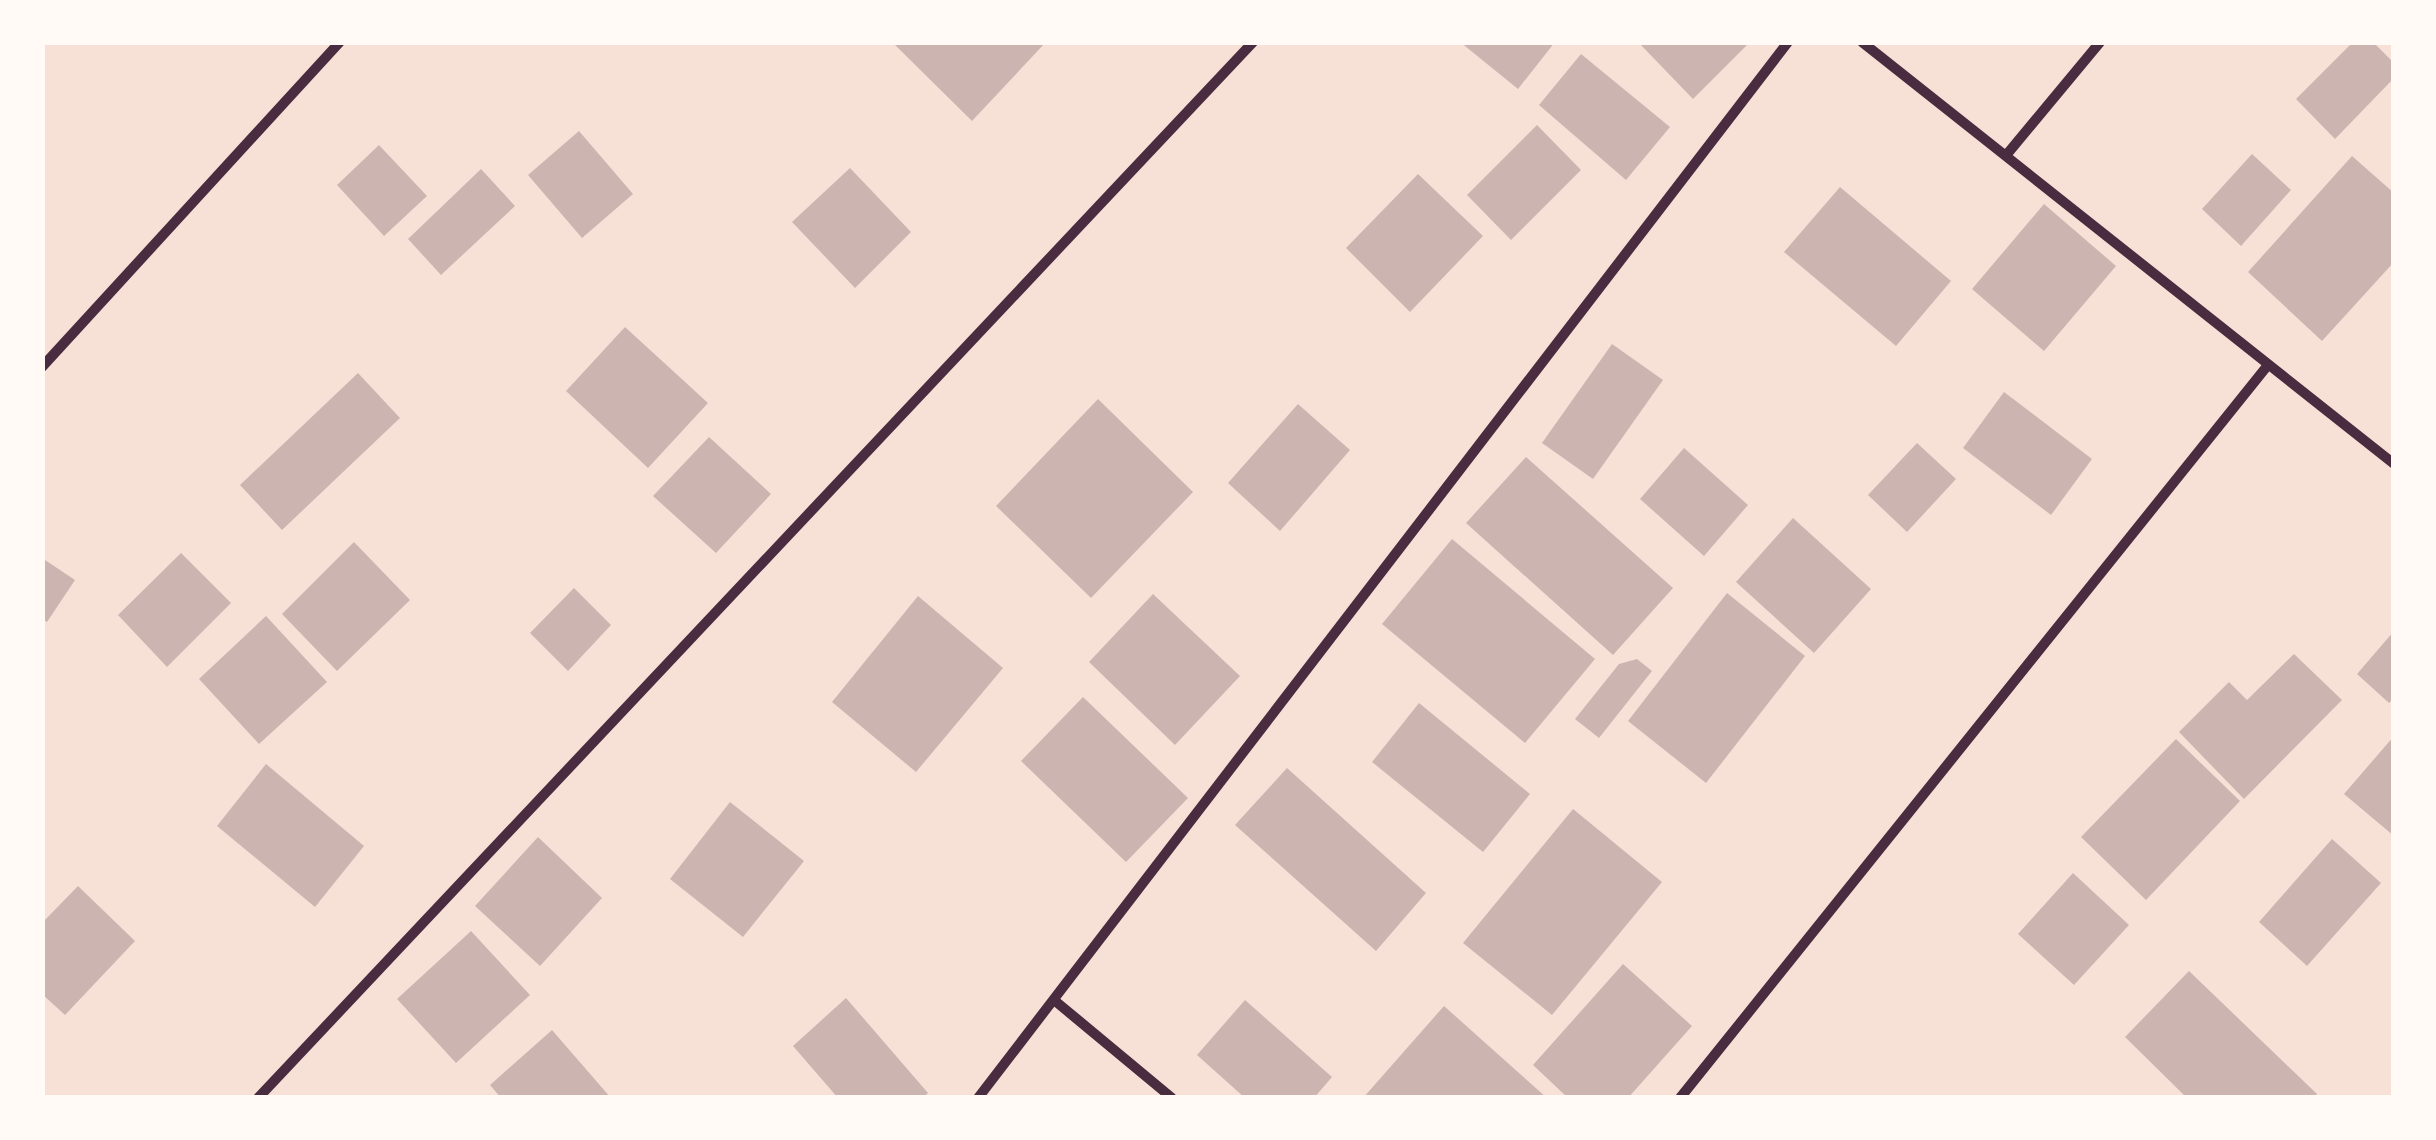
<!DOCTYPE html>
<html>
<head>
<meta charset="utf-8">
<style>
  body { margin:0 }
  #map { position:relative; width:2436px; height:1140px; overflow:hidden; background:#f7e1d7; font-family:"Golos Text",sans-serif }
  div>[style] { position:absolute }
  .building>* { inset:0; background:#ccb4b1 }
  .minor>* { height:10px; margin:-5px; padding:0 5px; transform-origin:5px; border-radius:5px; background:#4a2c40 }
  span { translate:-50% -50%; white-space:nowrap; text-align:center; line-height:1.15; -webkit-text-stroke:9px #fffaf5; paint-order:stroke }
  .frame { position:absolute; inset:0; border:45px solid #fffaf5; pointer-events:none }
</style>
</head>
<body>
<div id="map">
  <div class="building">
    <div style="clip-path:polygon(892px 42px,1046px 42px,972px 121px)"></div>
    <div style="clip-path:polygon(1460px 42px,1555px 42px,1518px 89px)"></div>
    <div style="clip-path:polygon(1638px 42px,1750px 42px,1693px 99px)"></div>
    <div style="clip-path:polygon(2353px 42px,2373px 42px,2394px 63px,2394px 78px,2335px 139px,2296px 99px)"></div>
    <div style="clip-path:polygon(1581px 54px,1670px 127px,1626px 180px,1539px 105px)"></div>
    <div style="clip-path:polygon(1537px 125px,1581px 170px,1511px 240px,1467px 195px)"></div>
    <div style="clip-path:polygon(579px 131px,633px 194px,582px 238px,528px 175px)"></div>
    <div style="clip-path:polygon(379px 145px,427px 196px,384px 236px,337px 185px)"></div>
    <div style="clip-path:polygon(2252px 154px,2291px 190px,2241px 246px,2202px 209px)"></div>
    <div style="clip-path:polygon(2352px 156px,2394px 193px,2394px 262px,2322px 341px,2248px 272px)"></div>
    <div style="clip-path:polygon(850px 168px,911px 232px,855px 288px,792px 222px)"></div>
    <div style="clip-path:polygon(481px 169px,515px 206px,441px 275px,408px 239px)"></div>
    <div style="clip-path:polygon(1418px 174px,1483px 236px,1410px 312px,1346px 248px)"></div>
    <div style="clip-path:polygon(1840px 187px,1951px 281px,1896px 346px,1784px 252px)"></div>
    <div style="clip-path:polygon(2044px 204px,2116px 266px,2044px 351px,1972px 289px)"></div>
    <div style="clip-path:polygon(625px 327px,708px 403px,648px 468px,566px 391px)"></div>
    <div style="clip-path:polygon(1612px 344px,1663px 380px,1593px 479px,1542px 443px)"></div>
    <div style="clip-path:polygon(358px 373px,400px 418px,282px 530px,240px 485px)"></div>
    <div style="clip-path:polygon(2004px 392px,2092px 459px,2051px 515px,1963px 448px)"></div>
    <div style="clip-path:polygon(1098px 399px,1193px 492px,1091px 598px,996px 506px)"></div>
    <div style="clip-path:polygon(1298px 404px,1350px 450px,1280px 531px,1228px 483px)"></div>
    <div style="clip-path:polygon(709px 437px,771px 494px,716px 553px,653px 496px)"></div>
    <div style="clip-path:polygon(1917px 443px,1956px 479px,1907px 532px,1868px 495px)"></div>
    <div style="clip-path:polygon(1684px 448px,1748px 505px,1704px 556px,1640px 499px)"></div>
    <div style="clip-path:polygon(1526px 457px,1673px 588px,1613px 655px,1466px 523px)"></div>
    <div style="clip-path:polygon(1793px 518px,1871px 589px,1814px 653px,1736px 582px)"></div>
    <div style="clip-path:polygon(1452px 539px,1595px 659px,1525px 743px,1382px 624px)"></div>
    <div style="clip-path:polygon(354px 542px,410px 600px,337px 671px,282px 614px)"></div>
    <div style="clip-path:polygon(181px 553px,231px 603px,167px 667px,118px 615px)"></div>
    <div style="clip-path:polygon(42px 558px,75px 580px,47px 622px,42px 619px)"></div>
    <div style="clip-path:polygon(574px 588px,611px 625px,568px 671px,530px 633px)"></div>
    <div style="clip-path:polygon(1727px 593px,1805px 656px,1706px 783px,1628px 721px)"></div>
    <div style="clip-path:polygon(1153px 594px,1240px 676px,1175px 745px,1089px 662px)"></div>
    <div style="clip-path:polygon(918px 596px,1003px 668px,916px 772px,832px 702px)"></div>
    <div style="clip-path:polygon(266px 616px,327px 682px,259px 744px,199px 679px)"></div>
    <div style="clip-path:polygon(2394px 631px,2394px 698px,2389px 703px,2357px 674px)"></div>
    <div style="clip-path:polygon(2294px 654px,2342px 700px,2244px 799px,2179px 732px,2229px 682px,2247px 700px)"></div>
    <div style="clip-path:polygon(1637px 659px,1652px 671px,1599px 738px,1575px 719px,1619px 664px)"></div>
    <div style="clip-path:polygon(1083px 697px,1188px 798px,1126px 862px,1021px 761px)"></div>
    <div style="clip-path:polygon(1419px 703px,1530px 794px,1483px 852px,1372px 762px)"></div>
    <div style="clip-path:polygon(2394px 736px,2394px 836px,2344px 794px)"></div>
    <div style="clip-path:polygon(2176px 739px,2240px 801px,2146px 900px,2081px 837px)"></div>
    <div style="clip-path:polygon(266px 764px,364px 846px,315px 907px,217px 826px)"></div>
    <div style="clip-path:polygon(1287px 768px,1426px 893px,1376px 951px,1235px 825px)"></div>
    <div style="clip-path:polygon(730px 802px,804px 861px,743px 937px,670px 879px)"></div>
    <div style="clip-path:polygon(1573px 809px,1662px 882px,1552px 1015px,1463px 943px)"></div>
    <div style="clip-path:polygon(538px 837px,602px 898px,540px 966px,475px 906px)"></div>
    <div style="clip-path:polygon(2332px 839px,2381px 883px,2307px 966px,2259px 922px)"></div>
    <div style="clip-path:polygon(2073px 873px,2129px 925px,2074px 985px,2018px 934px)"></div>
    <div style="clip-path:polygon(78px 886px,135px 941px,65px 1015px,42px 994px,42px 923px)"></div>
    <div style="clip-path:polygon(471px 931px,530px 995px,456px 1063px,397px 999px)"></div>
    <div style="clip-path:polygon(1623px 964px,1692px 1026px,1628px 1098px,1568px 1098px,1533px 1065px)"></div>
    <div style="clip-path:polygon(2189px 971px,2317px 1094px,2314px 1098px,2187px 1098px,2125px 1037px)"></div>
    <div style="clip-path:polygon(846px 998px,928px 1093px,923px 1098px,838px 1098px,793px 1046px)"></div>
    <div style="clip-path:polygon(1245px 1000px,1332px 1077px,1314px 1098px,1245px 1098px,1197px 1055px)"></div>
    <div style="clip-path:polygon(1444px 1006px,1547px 1098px,1363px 1098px)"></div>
    <div style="clip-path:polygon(552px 1030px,611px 1098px,501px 1098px,490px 1085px)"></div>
  </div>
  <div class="minor">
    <div style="left:1862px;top:42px;width:679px;rotate:38.42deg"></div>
    <div style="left:2008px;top:153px;width:144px;rotate:-50.3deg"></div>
    <div style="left:42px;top:367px;width:441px;rotate:-47.5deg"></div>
    <div style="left:1054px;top:1000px;width:153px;rotate:39.7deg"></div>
    <div style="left:258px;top:1098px;width:1451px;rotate:-46.7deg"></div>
    <div style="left:978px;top:1098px;width:1331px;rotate:-52.51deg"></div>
    <div style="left:1680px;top:1098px;width:938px;rotate:-51.27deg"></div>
  </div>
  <div class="frame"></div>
</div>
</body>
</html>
